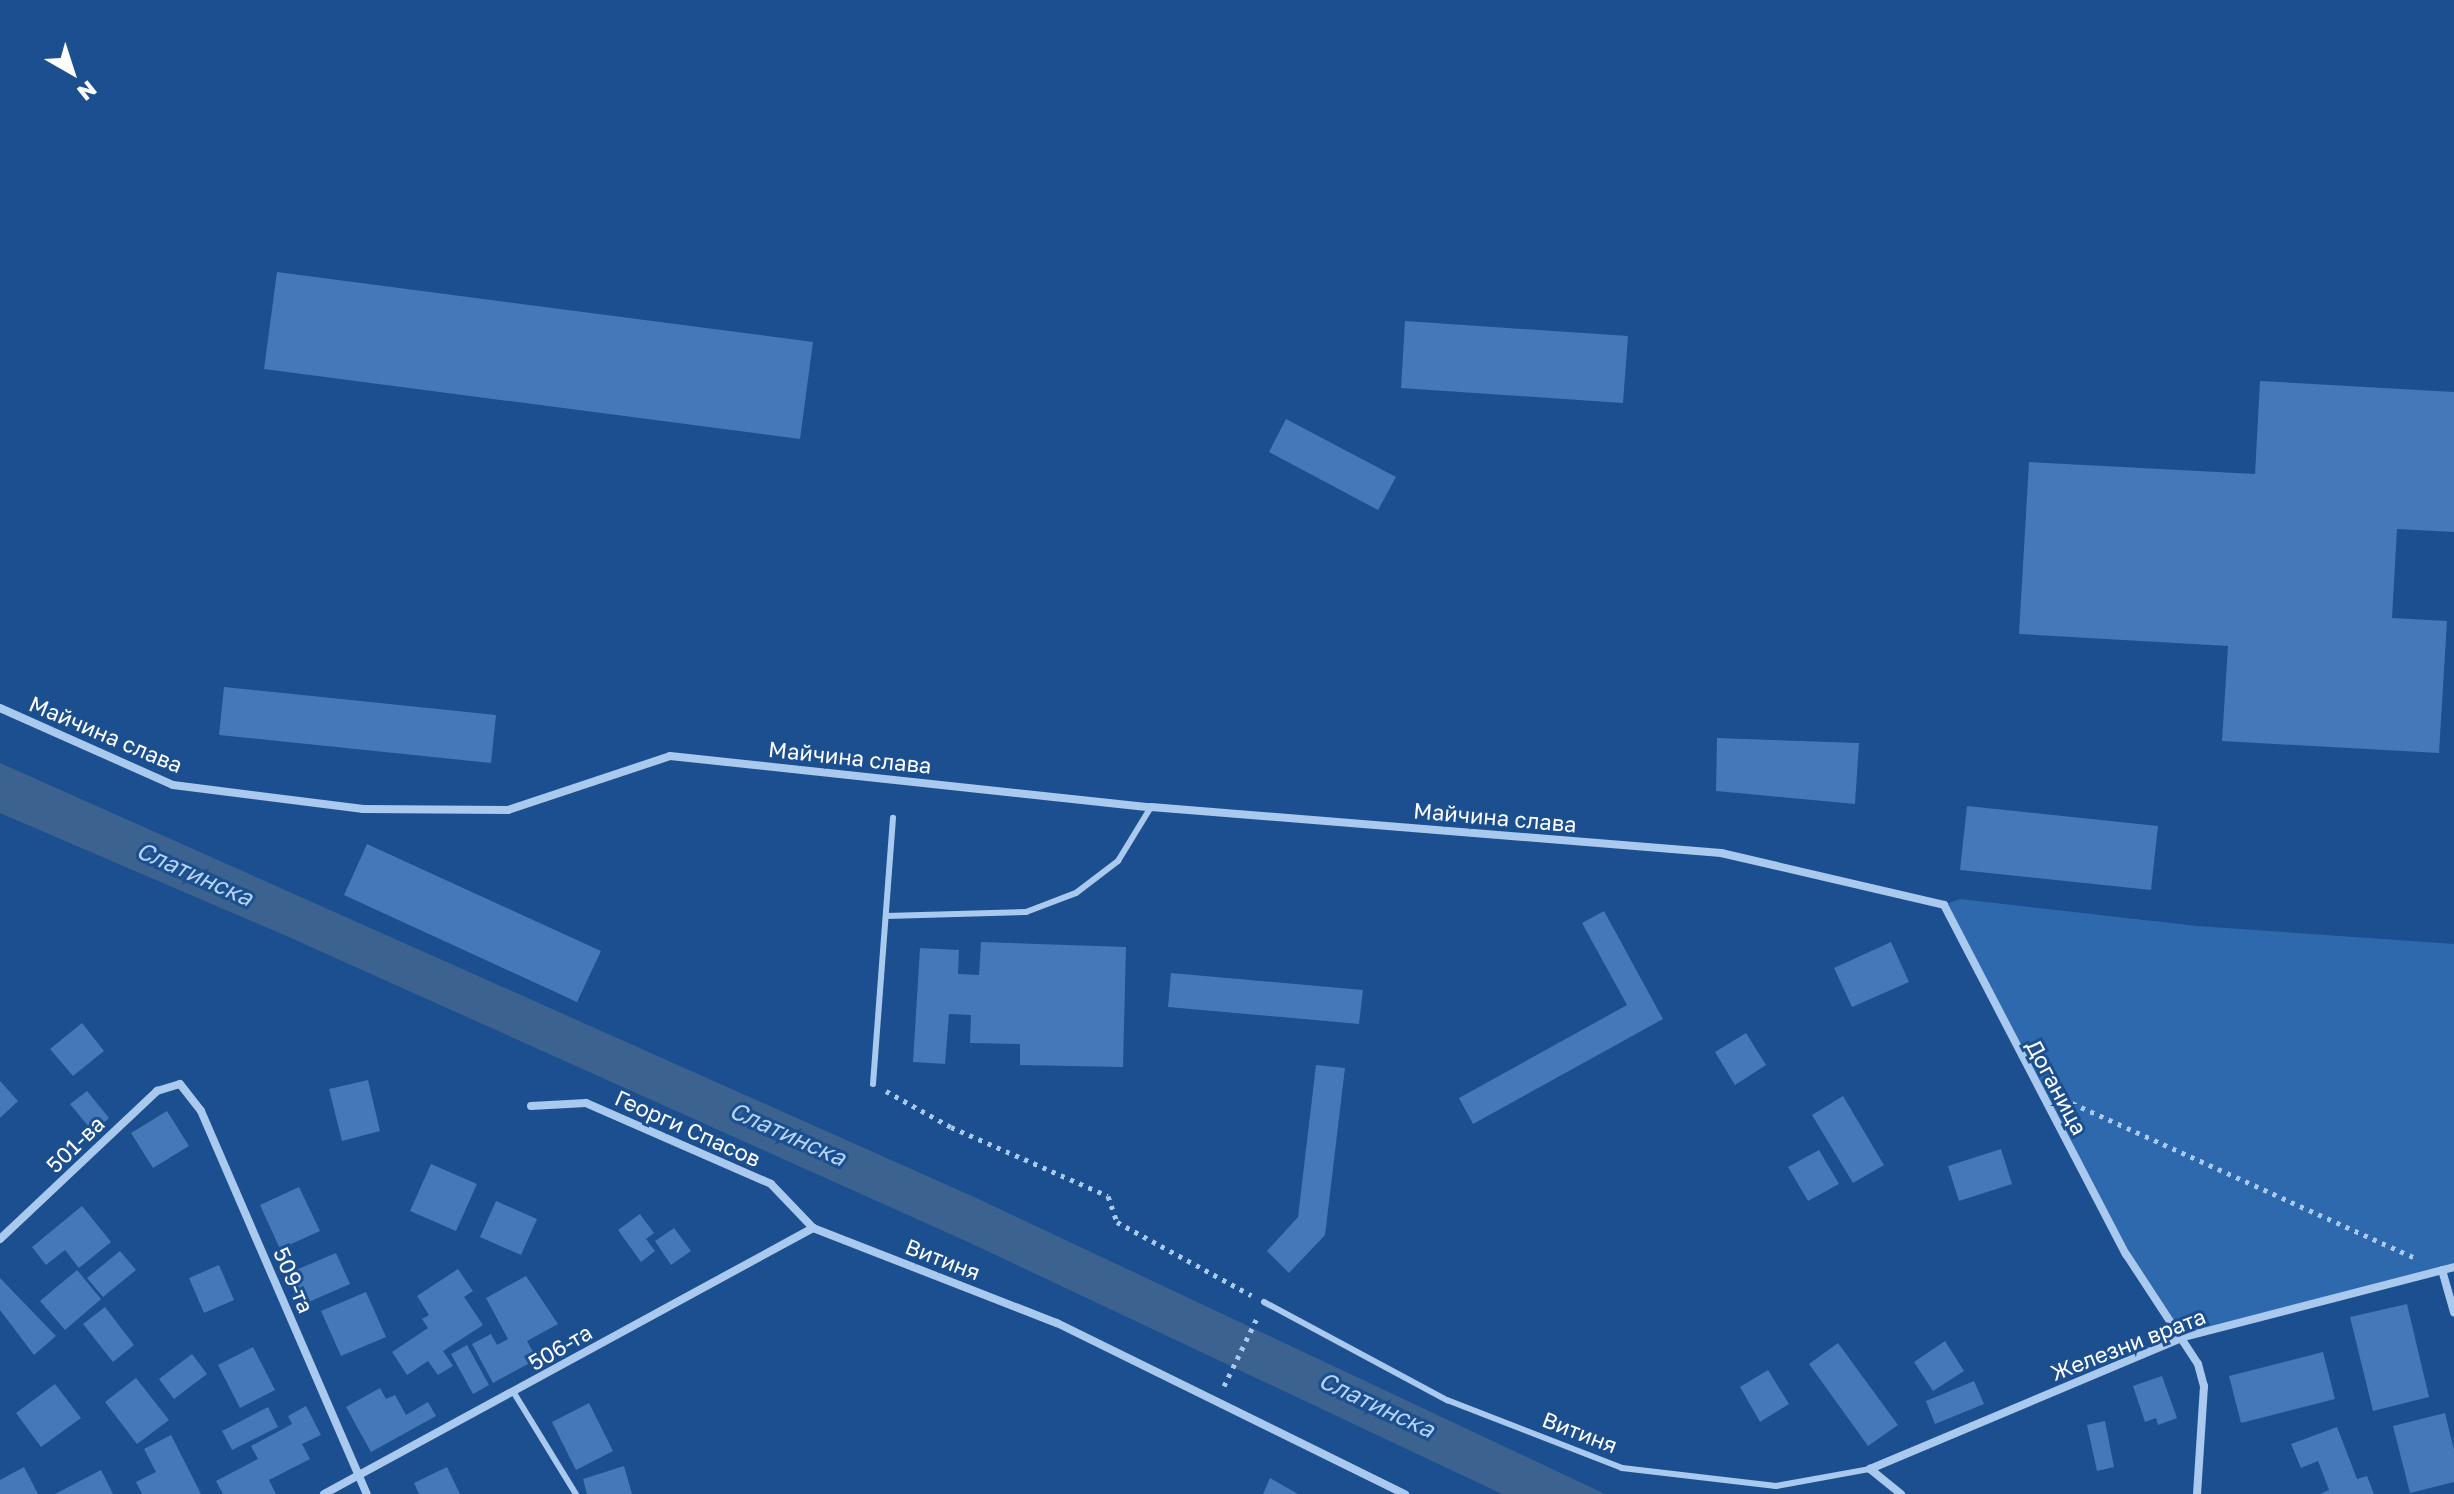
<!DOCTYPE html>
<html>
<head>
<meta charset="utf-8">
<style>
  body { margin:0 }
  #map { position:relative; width:2454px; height:1494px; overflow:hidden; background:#1b4f8f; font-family:"Golos Text",sans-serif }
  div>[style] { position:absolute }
  .green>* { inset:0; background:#2e69ad }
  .water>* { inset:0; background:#3c6290 }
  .building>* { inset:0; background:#4478b7 }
  .path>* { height:5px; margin-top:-2.5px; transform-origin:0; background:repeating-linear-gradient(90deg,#a9c9ee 0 4px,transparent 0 10px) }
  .lane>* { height:6px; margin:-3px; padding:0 3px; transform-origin:3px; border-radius:3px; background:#a9c9ee }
  .street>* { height:8px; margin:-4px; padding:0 4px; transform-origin:4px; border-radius:4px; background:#a9c9ee }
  span { translate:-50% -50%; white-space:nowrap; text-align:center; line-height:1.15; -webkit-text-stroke:6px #1b4f8f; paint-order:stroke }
  .street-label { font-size:22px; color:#fff }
  .water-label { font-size:24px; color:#b5d3f5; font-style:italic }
  .north { position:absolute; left:32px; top:32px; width:80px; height:80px; -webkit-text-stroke:6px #1b4f8f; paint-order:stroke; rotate:141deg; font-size:22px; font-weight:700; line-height:32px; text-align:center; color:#fff }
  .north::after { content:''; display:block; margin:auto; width:28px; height:36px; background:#fff; clip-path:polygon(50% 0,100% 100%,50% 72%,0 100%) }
</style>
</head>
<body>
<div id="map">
  <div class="green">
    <div style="clip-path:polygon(1960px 899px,2197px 926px,2454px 944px,2454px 1267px,2184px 1337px,2126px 1254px,1944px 905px)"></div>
  </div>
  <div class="water">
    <div style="clip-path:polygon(0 763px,974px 1197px,1605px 1494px,1502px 1494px,968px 1242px,291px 938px,0 813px)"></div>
  </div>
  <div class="building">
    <div style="clip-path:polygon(277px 272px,813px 342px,800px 439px,264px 369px)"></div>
    <div style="clip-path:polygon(1405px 321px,1628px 336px,1623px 403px,1401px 388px)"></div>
    <div style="clip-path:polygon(2260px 381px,2454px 392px,2454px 532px,2397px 529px,2392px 618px,2447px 621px,2439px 753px,2222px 741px,2228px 646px,2019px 634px,2029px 462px,2255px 474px)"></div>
    <div style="clip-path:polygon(1286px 419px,1396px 477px,1378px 510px,1269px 452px)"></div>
    <div style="clip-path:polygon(224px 687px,496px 715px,491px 763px,219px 735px)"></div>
    <div style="clip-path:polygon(1717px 738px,1859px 743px,1855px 804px,1716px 791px)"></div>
    <div style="clip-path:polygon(1967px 806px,2158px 826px,2151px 890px,1960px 870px)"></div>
    <div style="clip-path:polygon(367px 844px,601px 951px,577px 1002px,344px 895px)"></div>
    <div style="clip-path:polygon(1604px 911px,1663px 1019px,1473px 1124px,1459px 1098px,1627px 1005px,1582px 923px)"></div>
    <div style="clip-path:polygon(981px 942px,1126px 947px,1123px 1067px,1020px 1065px,1020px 1044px,970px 1043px,971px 1015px,949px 1014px,945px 1064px,913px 1062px,920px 948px,959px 950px,958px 974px,979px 975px)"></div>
    <div style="clip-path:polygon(1891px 942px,1909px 982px,1852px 1007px,1834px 968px)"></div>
    <div style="clip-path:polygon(1171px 973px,1363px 990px,1359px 1024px,1168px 1007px)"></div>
    <div style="clip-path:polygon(82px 1023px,104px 1051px,73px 1076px,50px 1049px)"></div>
    <div style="clip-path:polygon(1746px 1033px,1766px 1065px,1735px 1085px,1715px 1052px)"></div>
    <div style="clip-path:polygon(1316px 1065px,1345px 1068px,1325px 1235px,1289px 1273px,1267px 1251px,1298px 1217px)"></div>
    <div style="clip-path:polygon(368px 1080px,380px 1131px,342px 1141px,329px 1089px)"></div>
    <div style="clip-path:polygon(0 1081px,18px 1101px,0 1118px)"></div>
    <div style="clip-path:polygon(87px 1091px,109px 1118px,93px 1132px,70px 1104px)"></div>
    <div style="clip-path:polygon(1843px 1096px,1884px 1165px,1853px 1183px,1812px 1115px)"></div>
    <div style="clip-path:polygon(167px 1111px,189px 1146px,153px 1168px,131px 1133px)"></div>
    <div style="clip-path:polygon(2001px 1149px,2012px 1184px,1959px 1201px,1948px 1166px)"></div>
    <div style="clip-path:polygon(1819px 1150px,1839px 1184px,1808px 1201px,1788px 1167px)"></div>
    <div style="clip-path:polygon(431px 1164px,477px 1184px,456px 1231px,410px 1211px)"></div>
    <div style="clip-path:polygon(299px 1187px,320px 1231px,280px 1249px,260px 1205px)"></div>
    <div style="clip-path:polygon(496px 1201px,537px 1219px,521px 1255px,480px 1237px)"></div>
    <div style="clip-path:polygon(82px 1206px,111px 1242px,79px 1268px,65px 1250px,46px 1265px,32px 1247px)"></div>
    <div style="clip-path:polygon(640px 1214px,654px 1233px,646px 1239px,655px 1251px,641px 1262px,618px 1230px)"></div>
    <div style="clip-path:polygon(674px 1228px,691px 1251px,671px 1265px,655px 1241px)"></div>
    <div style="clip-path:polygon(120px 1251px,136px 1270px,103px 1297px,87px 1278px)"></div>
    <div style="clip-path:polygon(336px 1253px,350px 1284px,304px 1304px,291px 1272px)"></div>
    <div style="clip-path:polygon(219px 1265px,234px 1300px,204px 1313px,189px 1278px)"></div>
    <div style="clip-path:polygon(458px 1269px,473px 1291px,464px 1297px,483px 1325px,443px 1351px,453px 1366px,438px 1375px,428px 1361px,407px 1375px,392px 1352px,428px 1328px,422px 1319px,429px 1315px,417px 1296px)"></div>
    <div style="clip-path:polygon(77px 1270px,101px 1299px,65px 1330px,40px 1301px)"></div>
    <div style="clip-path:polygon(526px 1276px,558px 1324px,527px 1341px,537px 1359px,493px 1383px,472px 1344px,491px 1334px,497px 1345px,508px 1339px,486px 1298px)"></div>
    <div style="clip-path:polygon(0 1278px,56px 1336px,34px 1355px,0 1310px)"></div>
    <div style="clip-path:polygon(366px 1292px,386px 1337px,341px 1356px,321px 1311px)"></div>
    <div style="clip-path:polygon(2407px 1304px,2429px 1397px,2373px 1411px,2350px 1317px)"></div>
    <div style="clip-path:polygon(105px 1307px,134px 1345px,113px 1362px,83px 1324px)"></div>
    <div style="clip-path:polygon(1945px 1341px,1964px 1371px,1933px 1391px,1914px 1362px)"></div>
    <div style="clip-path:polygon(1838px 1343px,1898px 1425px,1868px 1446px,1809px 1364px)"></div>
    <div style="clip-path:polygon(467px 1345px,489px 1385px,473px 1394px,451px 1354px)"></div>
    <div style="clip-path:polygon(253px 1347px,275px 1390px,240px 1408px,218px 1365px)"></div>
    <div style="clip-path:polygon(2323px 1352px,2335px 1399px,2241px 1423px,2229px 1376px)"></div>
    <div style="clip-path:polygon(192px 1354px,207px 1374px,174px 1399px,159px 1379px)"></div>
    <div style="clip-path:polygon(1768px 1370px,1789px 1404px,1760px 1422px,1740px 1387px)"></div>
    <div style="clip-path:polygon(2162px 1376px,2177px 1418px,2158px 1425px,2156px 1418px,2145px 1422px,2133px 1386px)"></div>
    <div style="clip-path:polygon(136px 1378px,169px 1420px,137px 1444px,105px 1402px)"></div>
    <div style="clip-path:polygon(1974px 1381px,1984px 1404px,1935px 1424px,1926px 1401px)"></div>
    <div style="clip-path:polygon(55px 1384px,81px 1418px,41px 1447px,16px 1413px)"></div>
    <div style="clip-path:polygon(380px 1388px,386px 1399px,395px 1395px,406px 1415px,428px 1402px,436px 1416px,371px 1452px,346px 1407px)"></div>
    <div style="clip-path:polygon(589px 1403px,613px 1451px,576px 1470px,552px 1422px)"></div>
    <div style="clip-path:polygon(306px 1406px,321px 1435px,302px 1444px,310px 1459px,269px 1480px,276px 1494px,223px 1494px,216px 1481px,258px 1459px,251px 1446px,292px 1424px,288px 1416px)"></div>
    <div style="clip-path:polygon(268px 1407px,278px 1427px,232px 1450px,222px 1431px)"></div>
    <div style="clip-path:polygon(2445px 1413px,2454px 1450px,2454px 1482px,2410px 1493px,2393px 1426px)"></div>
    <div style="clip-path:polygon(2105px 1421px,2114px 1467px,2097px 1471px,2087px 1425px)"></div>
    <div style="clip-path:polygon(2337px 1427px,2357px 1479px,2367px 1476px,2374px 1494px,2320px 1494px,2329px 1490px,2318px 1461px,2301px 1468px,2291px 1444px)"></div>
    <div style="clip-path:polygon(171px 1435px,201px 1494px,142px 1494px,136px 1482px,156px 1472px,144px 1449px)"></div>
    <div style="clip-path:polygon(624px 1466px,632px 1494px,587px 1494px,583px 1479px)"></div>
    <div style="clip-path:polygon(24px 1467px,38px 1494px,0 1494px,0 1480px)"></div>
    <div style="clip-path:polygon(447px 1467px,460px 1494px,419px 1494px,414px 1483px)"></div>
    <div style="clip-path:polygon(101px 1470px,113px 1494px,55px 1494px)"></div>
    <div style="clip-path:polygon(1270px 1478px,1298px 1494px,1263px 1494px)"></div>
  </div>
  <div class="path">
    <div style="left:886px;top:1091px;width:74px;rotate:29deg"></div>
    <div style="left:951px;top:1127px;width:171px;rotate:23.7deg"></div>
    <div style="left:1108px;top:1196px;width:28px;rotate:71deg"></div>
    <div style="left:1117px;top:1222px;width:153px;rotate:28.6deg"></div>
    <div style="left:2063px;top:1099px;width:386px;rotate:24.3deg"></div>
    <div style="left:1224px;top:1386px;width:78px;rotate:-64.1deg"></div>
  </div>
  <div class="lane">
    <div style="left:886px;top:916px;width:140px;rotate:-1.6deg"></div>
    <div style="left:1026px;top:912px;width:53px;rotate:-20.8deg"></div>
    <div style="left:1076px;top:893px;width:53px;rotate:-37.3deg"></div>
    <div style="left:1118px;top:861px;width:63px;rotate:-58.6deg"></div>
    <div style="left:873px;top:1084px;width:267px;rotate:-85.7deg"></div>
    <div style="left:1264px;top:1302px;width:208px;rotate:28.2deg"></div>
    <div style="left:1447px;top:1400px;width:188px;rotate:21.2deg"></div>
    <div style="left:1622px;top:1468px;width:155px;rotate:6.7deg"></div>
    <div style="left:1776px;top:1486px;width:96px;rotate:-10.3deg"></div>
    <div style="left:514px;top:1393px;width:119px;rotate:58.5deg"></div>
  </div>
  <div class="street">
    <div style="left:0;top:708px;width:189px;rotate:24deg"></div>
    <div style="left:173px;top:785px;width:192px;rotate:7.2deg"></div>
    <div style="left:363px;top:809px;width:145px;rotate:0.4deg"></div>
    <div style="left:508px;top:810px;width:171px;rotate:-18.4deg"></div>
    <div style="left:670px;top:756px;width:484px;rotate:6.1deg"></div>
    <div style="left:1151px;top:807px;width:572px;rotate:4.61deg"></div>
    <div style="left:1721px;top:853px;width:229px;rotate:13.1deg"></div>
    <div style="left:1944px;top:905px;width:394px;rotate:62.5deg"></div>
    <div style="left:2126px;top:1254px;width:131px;rotate:56.8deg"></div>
    <div style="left:2198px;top:1364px;width:23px;rotate:75deg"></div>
    <div style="left:2204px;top:1386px;width:108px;rotate:93.7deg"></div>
    <div style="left:531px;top:1106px;width:55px;rotate:-3.1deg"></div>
    <div style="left:586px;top:1103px;width:202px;rotate:23.6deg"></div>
    <div style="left:771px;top:1184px;width:61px;rotate:46.3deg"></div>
    <div style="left:813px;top:1228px;width:262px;rotate:21.3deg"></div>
    <div style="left:1057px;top:1323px;width:388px;rotate:26.2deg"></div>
    <div style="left:0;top:1239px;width:216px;rotate:-43.3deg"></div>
    <div style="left:157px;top:1091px;width:24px;rotate:-17deg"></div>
    <div style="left:180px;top:1084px;width:34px;rotate:52deg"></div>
    <div style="left:201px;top:1111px;width:417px;rotate:66.6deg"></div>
    <div style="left:2442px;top:1270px;width:44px;rotate:74.1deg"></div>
    <div style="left:324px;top:1494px;width:557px;rotate:-28.54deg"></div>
    <div style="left:1901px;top:1494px;width:40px;rotate:-141deg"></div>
    <div style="left:1870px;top:1469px;width:341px;rotate:-22.8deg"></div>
    <div style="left:2184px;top:1337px;width:279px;rotate:-14.5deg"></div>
  </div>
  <div class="street-label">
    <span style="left:106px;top:734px;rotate:23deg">Майчина слава</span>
    <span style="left:850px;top:757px;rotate:6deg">Майчина слава</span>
    <span style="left:1495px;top:817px;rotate:5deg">Майчина слава</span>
    <span style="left:2057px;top:1087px;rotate:62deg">Доганица</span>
    <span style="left:688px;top:1128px;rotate:24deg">Георги Спасов</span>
    <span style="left:75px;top:1144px;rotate:-44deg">501-ва</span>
    <span style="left:943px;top:1259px;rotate:21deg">Витиня</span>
    <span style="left:294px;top:1280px;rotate:67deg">509-та</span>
    <span style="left:2128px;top:1344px;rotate:-21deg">Железни врата</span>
    <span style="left:560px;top:1347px;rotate:-30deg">506-та</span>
    <span style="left:1580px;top:1432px;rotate:21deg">Витиня</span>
  </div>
  <div class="water-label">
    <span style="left:195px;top:873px;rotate:24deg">Слатинска</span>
    <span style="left:788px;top:1133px;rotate:24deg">Слатинска</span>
    <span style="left:1377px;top:1404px;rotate:25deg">Слатинска</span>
  </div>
  <div class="north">N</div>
</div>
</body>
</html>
